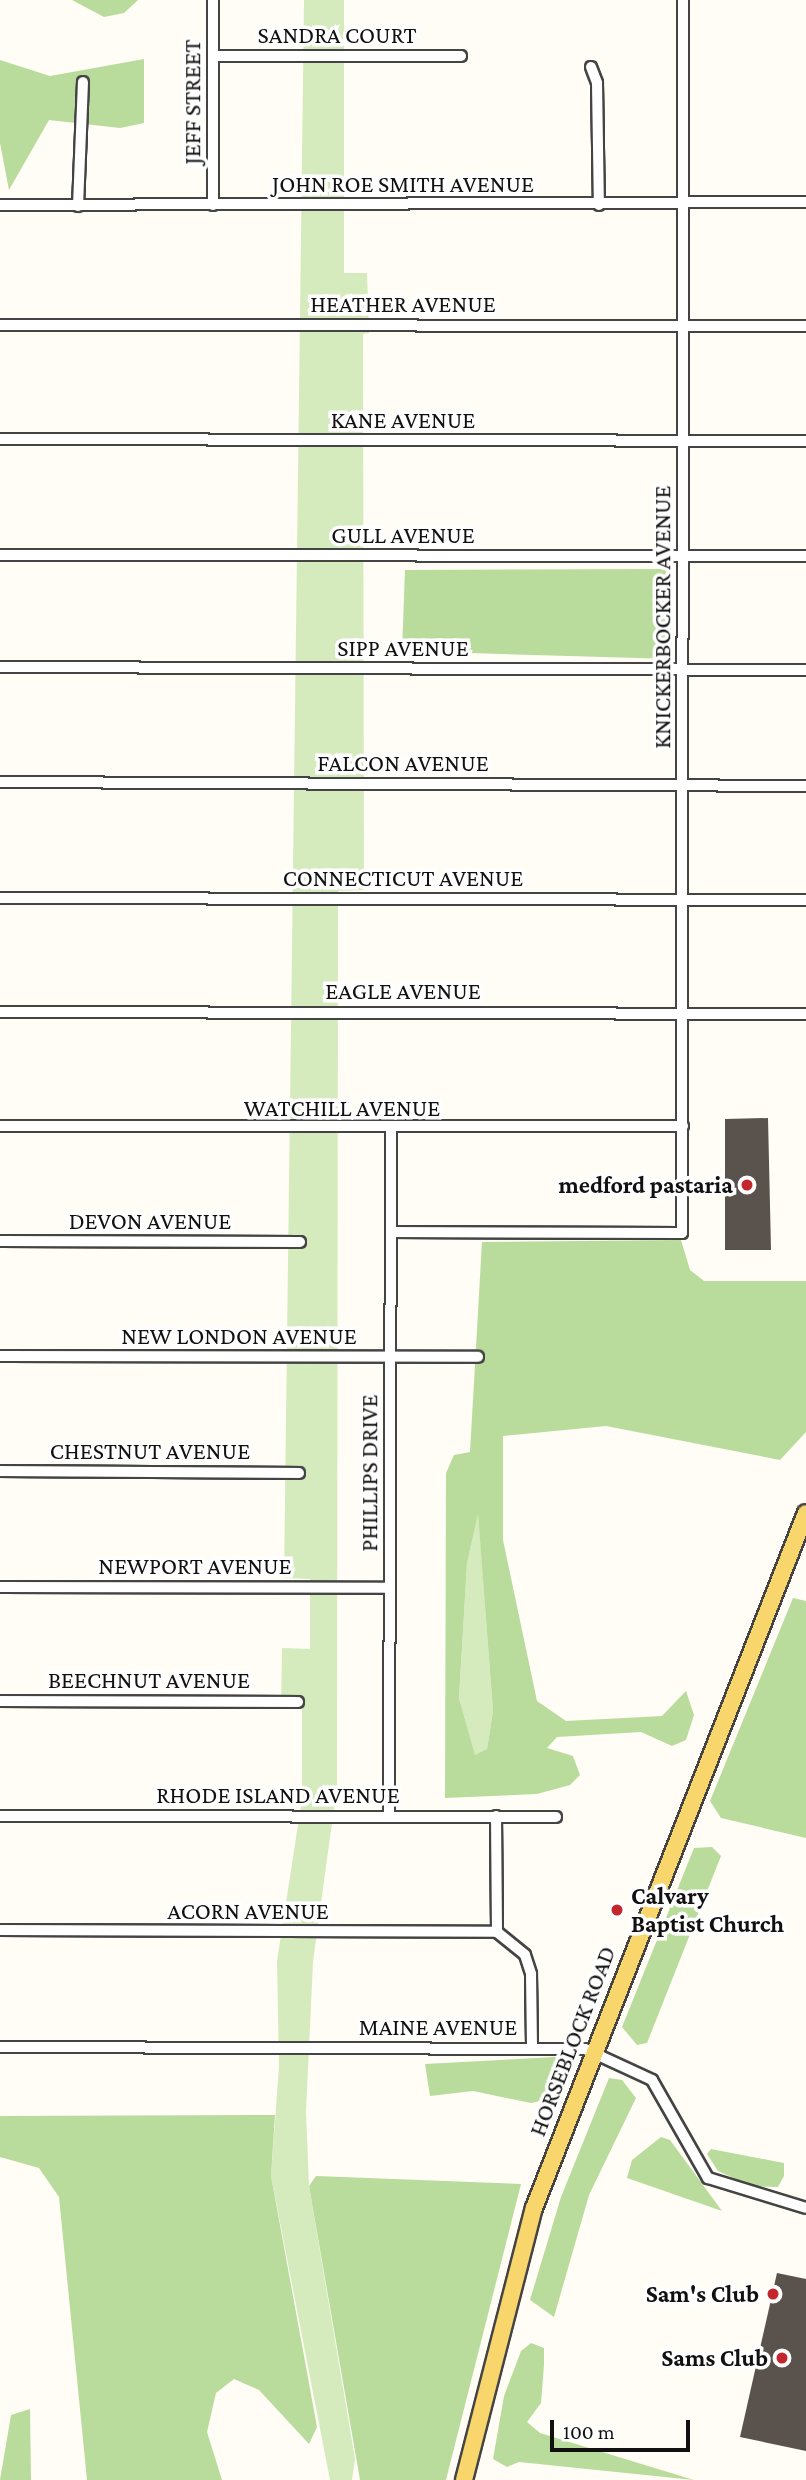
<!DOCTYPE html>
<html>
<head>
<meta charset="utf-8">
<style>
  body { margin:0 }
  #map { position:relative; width:806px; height:2480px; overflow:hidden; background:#fffdf5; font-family:"Crimson Pro",serif }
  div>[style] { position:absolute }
  .green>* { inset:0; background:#d5ebbd }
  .forest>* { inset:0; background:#b9dc9c }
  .building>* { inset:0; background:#5a524d }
  .roads { filter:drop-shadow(2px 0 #444) drop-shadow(-2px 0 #444) drop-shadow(0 2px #444) drop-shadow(0 -2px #444) }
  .minor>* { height:10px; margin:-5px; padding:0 5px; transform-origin:5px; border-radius:5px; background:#fff }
  .primary>* { height:16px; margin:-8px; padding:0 8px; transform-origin:8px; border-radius:8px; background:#f9d66b }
  .dots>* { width:19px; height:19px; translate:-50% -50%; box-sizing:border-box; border:4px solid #fff; border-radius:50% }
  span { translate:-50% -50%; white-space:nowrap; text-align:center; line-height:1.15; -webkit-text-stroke:7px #fff; paint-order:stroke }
  .street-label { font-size:24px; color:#111 }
  .poi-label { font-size:24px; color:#111; font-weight:700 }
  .right { translate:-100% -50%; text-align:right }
  .left { translate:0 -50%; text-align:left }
  .scale { position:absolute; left:550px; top:2420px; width:140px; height:32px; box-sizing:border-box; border:4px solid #111; border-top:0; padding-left:9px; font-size:21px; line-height:24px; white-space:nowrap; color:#111; -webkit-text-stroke:5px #fff; paint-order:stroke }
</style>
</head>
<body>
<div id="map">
  <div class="green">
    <div style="clip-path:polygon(304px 0,344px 0,344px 273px,367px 273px,369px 333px,363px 334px,364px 890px,338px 891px,337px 1786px,313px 1962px,306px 2112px,309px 2186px,355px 2459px,352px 2480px,330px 2480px,271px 2176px,279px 2066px,277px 1961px,302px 1799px,302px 1707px,281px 1706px,282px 1648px,310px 1649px,310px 1579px,284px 1578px)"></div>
    <div style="clip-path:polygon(478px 1511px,493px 1711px,487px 1749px,475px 1756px,459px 1698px,467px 1563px)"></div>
  </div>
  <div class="forest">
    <div style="clip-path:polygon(72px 0,138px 0,124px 13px,104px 17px)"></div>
    <div style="clip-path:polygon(144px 59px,144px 123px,120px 128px,49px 120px,9px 190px,0 143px,0 60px,50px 76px)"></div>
    <div style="clip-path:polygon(669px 569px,672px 659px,402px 651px,405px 570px)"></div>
    <div style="clip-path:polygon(evenodd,681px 1240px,690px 1270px,704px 1281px,806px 1281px,806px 1432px,780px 1460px,606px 1426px,503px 1436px,503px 1540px,537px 1701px,566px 1721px,662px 1716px,686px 1691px,694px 1715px,686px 1740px,672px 1746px,641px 1732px,557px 1737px,547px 1748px,573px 1756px,580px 1775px,570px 1785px,537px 1794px,445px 1798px,446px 1473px,454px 1455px,470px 1452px,482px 1242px,681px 1240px,478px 1514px,493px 1711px,487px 1749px,475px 1755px,459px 1698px,467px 1563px,478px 1514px)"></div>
    <div style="clip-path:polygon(793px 1598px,806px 1601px,806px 1838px,721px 1818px,710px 1801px)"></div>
    <div style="clip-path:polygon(712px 1847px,721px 1856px,647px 2043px,637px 2045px,622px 2027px,694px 1848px)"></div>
    <div style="clip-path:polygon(555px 2057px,563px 2071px,553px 2098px,531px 2103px,473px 2091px,430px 2096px,425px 2064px)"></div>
    <div style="clip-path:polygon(609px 2078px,622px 2080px,636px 2098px,589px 2195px,554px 2317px,530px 2300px,561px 2197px)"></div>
    <div style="clip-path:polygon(275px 2115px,271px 2176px,317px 2427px,309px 2444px,259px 2390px,234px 2379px,216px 2393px,207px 2432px,222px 2480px,87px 2480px,59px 2197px,39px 2168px,0 2157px,0 2116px)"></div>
    <div style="clip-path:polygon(661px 2137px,670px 2140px,722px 2211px,627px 2178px,632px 2160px)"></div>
    <div style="clip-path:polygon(711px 2149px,784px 2163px,784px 2176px,778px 2187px,751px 2186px,718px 2171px,707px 2154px)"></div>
    <div style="clip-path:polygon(316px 2176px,521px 2184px,446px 2480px,360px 2480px,309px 2186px)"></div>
    <div style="clip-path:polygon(531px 2343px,544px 2348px,544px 2365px,541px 2403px,527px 2422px,540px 2433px,694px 2480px,519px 2462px,507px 2467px,493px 2459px,504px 2396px,521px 2351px)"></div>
    <div style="clip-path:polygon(30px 2409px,31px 2480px,0 2480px,11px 2415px)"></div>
  </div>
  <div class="building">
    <div style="clip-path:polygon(768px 1118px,771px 1250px,725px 1250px,725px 1119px)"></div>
    <div style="clip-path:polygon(777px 2273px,806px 2279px,806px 2451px,740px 2437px)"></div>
  </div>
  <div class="roads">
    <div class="minor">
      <div style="left:214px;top:56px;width:247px"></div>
      <div style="left:591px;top:67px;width:17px;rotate:69deg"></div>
      <div style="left:597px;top:83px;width:122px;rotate:89.1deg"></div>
      <div style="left:0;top:205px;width:806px;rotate:-0.21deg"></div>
      <div style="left:213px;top:205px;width:205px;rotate:-90deg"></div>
      <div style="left:78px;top:206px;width:124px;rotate:-87.7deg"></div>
      <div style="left:0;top:325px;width:806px;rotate:0.07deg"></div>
      <div style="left:0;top:439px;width:806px;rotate:0.14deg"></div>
      <div style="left:0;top:555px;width:806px;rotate:0.07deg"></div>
      <div style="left:0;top:667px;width:806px;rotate:0.21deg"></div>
      <div style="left:0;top:782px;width:806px;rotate:0.28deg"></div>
      <div style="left:0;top:898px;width:806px;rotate:0.14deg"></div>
      <div style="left:0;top:1012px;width:806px;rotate:0.14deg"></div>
      <div style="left:0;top:1126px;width:683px"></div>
      <div style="left:391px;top:1232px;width:291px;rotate:0.2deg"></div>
      <div style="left:682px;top:1233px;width:1233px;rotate:-89.95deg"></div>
      <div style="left:0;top:1241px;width:300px;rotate:0.2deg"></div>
      <div style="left:0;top:1356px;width:478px;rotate:0.1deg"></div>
      <div style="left:0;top:1471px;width:299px;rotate:0.4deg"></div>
      <div style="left:0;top:1587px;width:390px;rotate:0.1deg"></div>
      <div style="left:0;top:1701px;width:298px;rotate:0.2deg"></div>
      <div style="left:389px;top:1815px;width:685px;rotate:-89.83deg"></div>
      <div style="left:0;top:1816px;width:556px;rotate:0.1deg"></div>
      <div style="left:496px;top:1816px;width:116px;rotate:89.5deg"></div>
      <div style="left:497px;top:1932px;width:36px;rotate:39deg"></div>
      <div style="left:525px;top:1955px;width:20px;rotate:72deg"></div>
      <div style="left:531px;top:1974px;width:74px;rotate:89.2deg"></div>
      <div style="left:0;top:1930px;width:497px;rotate:0.2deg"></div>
      <div style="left:0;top:2047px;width:585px;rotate:0.2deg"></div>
      <div style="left:585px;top:2049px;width:74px;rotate:24.8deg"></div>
      <div style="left:652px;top:2080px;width:113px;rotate:60.3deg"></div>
      <div style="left:708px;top:2178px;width:102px;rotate:17deg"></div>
    </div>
    <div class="primary">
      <div style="left:464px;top:2480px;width:281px;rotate:-75.6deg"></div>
      <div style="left:534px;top:2208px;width:746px;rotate:-68.63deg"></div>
    </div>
  </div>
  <div class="dots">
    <div style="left:747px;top:1185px;background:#c4262e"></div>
    <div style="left:617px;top:1910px;background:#c4262e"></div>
    <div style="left:773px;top:2294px;background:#c4262e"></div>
    <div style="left:782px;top:2358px;background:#c4262e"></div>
  </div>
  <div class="street-label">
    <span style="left:337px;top:35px">SANDRA COURT</span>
    <span style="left:192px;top:102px;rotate:-90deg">JEFF STREET</span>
    <span style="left:403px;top:184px">JOHN ROE SMITH AVENUE</span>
    <span style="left:403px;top:304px">HEATHER AVENUE</span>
    <span style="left:403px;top:420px">KANE AVENUE</span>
    <span style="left:403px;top:535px">GULL AVENUE</span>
    <span style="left:662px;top:617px;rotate:-90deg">KNICKERBOCKER AVENUE</span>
    <span style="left:403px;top:648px">SIPP AVENUE</span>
    <span style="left:403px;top:763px">FALCON AVENUE</span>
    <span style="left:403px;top:878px">CONNECTICUT AVENUE</span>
    <span style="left:403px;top:991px">EAGLE AVENUE</span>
    <span style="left:342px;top:1108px">WATCHILL AVENUE</span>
    <span style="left:150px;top:1221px">DEVON AVENUE</span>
    <span style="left:239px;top:1336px">NEW LONDON AVENUE</span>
    <span style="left:150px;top:1451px">CHESTNUT AVENUE</span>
    <span style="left:369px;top:1473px;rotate:-90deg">PHILLIPS DRIVE</span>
    <span style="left:195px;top:1566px">NEWPORT AVENUE</span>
    <span style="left:149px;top:1680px">BEECHNUT AVENUE</span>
    <span style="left:278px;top:1795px">RHODE ISLAND AVENUE</span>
    <span style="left:248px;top:1911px">ACORN AVENUE</span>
    <span style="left:438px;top:2027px">MAINE AVENUE</span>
    <span style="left:572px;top:2041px;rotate:-69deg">HORSEBLOCK ROAD</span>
  </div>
  <div class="poi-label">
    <span class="right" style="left:733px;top:1185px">medford pastaria</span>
    <span class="left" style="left:631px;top:1910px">Calvary<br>Baptist Church</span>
    <span class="right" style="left:759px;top:2294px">Sam's Club</span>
    <span class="right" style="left:768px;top:2358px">Sams Club</span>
  </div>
  <div class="scale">100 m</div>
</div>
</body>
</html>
